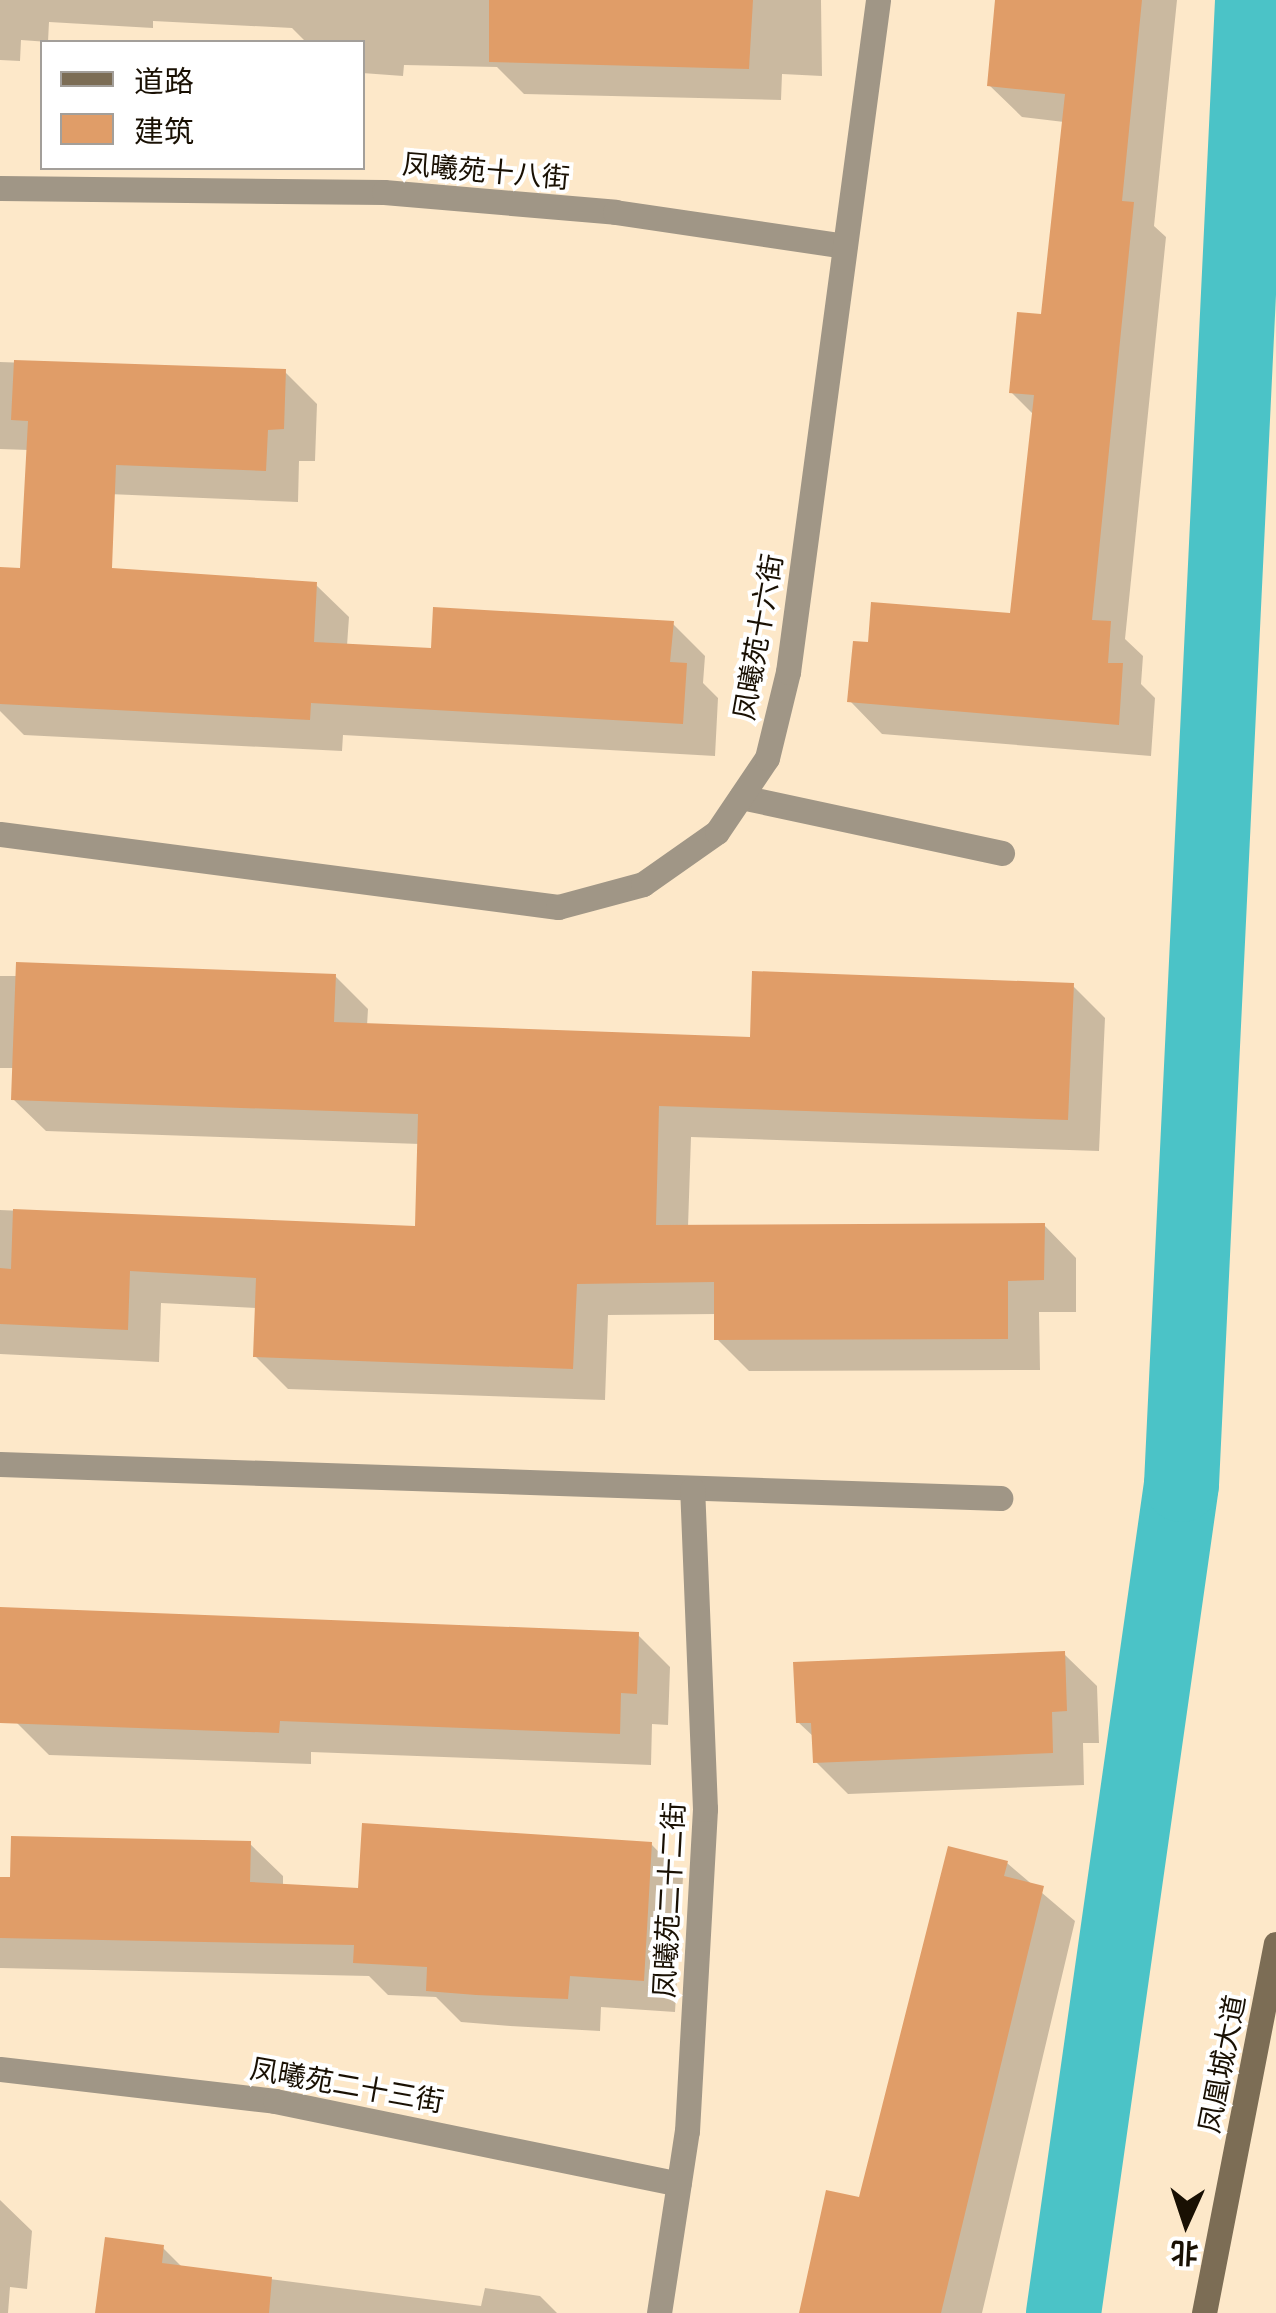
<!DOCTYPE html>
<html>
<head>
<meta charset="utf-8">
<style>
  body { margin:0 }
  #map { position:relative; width:1276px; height:2313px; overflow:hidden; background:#fde8c9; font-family:"Source Serif 4","Noto Sans SC",serif }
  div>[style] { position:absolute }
  .shadow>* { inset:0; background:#0003 }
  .canal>* { height:75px; margin:-37.5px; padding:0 37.5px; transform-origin:37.5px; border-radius:37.5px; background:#4bc3c7 }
  .building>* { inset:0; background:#e09d68 }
  .lane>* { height:25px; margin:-12.5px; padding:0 12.5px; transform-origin:12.5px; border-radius:12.5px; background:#a09686 }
  .secondary>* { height:25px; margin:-12.5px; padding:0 12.5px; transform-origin:12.5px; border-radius:12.5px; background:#7c6d55 }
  span { translate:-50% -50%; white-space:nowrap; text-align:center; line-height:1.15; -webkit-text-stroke:8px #fff; paint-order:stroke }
  .street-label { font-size:28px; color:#191003 }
  .legend { position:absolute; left:40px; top:40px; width:325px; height:130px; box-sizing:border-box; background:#fff; border:2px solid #a39f9a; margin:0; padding:12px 18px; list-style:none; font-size:30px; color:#191003 }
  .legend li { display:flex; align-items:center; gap:20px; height:50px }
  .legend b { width:50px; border:2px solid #a39f9a }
  .north { position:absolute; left:1136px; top:2173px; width:100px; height:100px; -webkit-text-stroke:8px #fff; paint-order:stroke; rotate:183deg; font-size:28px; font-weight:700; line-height:40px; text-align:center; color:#191003 }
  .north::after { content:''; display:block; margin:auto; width:35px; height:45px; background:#191003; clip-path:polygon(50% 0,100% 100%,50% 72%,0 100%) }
</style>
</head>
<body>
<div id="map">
  <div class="shadow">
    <div style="clip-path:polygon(0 0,821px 0,822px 76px,782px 74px,781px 100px,524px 94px,497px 67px,404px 65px,403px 76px,362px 73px,362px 42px,306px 42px,292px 28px,153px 21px,153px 28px,49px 22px,48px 42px,21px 40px,20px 61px,0 60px)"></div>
    <div style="clip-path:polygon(998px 0,1177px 0,1154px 226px,1166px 237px,1125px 639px,1143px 656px,1141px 684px,1155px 698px,1151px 756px,882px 734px,850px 701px,870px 644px,1012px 615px,1034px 415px,1011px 392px,1043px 317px,1064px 122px,1022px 117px,989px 85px)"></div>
    <div style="clip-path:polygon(0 362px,285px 372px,317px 404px,315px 461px,299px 461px,298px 502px,61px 492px,29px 450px,0 449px)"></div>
    <div style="clip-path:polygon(0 569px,316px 585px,349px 617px,347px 646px,433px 651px,672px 623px,705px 656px,703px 683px,718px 698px,715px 756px,343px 735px,342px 751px,24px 735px,0 711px)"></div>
    <div style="clip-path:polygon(0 976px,335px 976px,368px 1009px,367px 1026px,752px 1040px,1073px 986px,1105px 1018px,1099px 1151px,691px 1137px,688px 1227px,1044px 1225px,1076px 1258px,1076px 1312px,1039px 1312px,1040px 1370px,749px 1371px,717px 1339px,717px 1314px,608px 1315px,605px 1400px,288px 1389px,255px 1356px,257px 1308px,161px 1303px,159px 1362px,0 1354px,0 1210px,418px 1228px,420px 1144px,46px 1131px,13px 1099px,14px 1068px,0 1068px)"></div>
    <div style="clip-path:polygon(638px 1635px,670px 1667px,668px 1725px,652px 1724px,651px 1765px,311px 1752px,311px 1764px,49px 1755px,17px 1723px)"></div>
    <div style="clip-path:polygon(1064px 1654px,1097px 1686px,1099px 1743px,1083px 1743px,1084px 1785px,848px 1794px,816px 1762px,815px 1738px,798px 1722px)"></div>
    <div style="clip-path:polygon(250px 1844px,283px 1876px,283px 1887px,360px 1891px,651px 1844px,683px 1877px,675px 2012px,601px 2007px,600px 2031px,510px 2026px,461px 2022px,436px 1997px,388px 1995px,369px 1976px,0 1968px,0 1880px)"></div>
    <div style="clip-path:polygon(1007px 1863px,1075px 1921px,982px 2313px,801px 2313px,861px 2200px)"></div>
    <div style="clip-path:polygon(0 2200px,32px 2231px,27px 2289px,10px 2287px,8px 2313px,0 2313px)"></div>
    <div style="clip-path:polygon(162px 2247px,183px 2268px,481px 2306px,485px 2288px,540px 2296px,557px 2313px,97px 2313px)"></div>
  </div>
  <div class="canal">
    <div style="left:1063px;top:2313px;width:837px;rotate:-81.9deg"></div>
    <div style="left:1181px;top:1484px;width:1486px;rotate:-87.26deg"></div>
  </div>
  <div class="building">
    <div style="clip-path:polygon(489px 0,753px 0,749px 69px,489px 62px)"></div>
    <div style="clip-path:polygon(995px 0,1142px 0,1122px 201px,1134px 202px,1092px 620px,1111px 621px,1108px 663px,1123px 663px,1119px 725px,847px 702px,853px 641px,868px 642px,871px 602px,1010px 613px,1034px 395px,1009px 393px,1017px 312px,1041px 314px,1065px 94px,987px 86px)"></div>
    <div style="clip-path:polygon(14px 360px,286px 369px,284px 429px,268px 430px,266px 471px,116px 465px,112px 568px,317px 582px,314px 642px,431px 648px,433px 607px,674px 621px,670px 662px,687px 663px,683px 724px,311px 703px,310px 720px,0 704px,0 567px,20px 568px,28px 421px,11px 420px)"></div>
    <div style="clip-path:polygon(16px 962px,336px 974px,334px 1022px,750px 1037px,752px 971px,1074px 983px,1068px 1120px,659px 1106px,656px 1225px,1045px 1223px,1044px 1280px,1008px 1281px,1008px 1339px,714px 1340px,714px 1282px,577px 1284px,573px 1369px,253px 1357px,256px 1278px,130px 1271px,128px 1330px,0 1324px,0 1268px,11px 1269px,13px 1209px,415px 1226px,418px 1114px,11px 1100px)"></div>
    <div style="clip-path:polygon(0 1607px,639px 1632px,637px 1694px,621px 1693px,620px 1734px,280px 1721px,279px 1733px,0 1723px)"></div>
    <div style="clip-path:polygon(1065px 1651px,1067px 1711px,1052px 1712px,1053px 1753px,813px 1763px,811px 1723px,796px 1723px,793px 1662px)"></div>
    <div style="clip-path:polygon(362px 1823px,652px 1842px,644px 1981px,570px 1976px,568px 1999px,476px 1995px,426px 1991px,427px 1967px,353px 1963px,354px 1945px,0 1938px,0 1877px,10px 1877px,11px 1836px,251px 1841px,250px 1882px,358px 1888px)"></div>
    <div style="clip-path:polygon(948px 1846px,1008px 1861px,1004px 1876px,1044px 1886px,941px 2313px,799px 2313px,826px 2190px,859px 2197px)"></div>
    <div style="clip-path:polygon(105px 2237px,164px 2245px,162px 2263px,272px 2277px,269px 2313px,95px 2313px)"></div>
  </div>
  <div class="lane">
    <div style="left:0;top:188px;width:384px;rotate:0.6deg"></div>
    <div style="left:384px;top:192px;width:232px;rotate:4.9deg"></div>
    <div style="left:615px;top:212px;width:232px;rotate:8.4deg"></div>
    <div style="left:741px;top:797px;width:267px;rotate:12.1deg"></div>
    <div style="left:0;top:834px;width:563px;rotate:7.45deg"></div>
    <div style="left:558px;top:907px;width:88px;rotate:-15.1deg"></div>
    <div style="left:643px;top:884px;width:90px;rotate:-35.1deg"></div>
    <div style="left:717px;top:832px;width:89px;rotate:-56deg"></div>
    <div style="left:767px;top:758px;width:89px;rotate:-76.3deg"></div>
    <div style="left:788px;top:672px;width:678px;rotate:-82.37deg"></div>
    <div style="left:0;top:1464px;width:1001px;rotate:1.95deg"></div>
    <div style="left:0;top:2069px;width:277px;rotate:6.6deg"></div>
    <div style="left:275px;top:2101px;width:412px;rotate:11.6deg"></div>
    <div style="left:659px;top:2313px;width:184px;rotate:-81.3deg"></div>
    <div style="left:687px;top:2131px;width:323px;rotate:-86.8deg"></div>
    <div style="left:705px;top:1809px;width:320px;rotate:-92.3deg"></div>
  </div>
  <div class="secondary">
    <div style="left:1204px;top:2313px;width:376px;rotate:-79deg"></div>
  </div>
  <div class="street-label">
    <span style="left:486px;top:171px;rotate:5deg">凤曦苑十八街</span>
    <span style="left:758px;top:637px;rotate:-80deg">凤曦苑十六街</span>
    <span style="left:669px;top:1900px;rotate:-87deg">凤曦苑二十二街</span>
    <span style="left:1222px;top:2064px;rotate:-79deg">凤凰城大道</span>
    <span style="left:347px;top:2085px;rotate:10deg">凤曦苑二十三街</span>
  </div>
  <ul class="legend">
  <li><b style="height:12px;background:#7c6d55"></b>道路</li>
  <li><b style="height:28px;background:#e09d68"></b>建筑</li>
  </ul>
  <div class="north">北</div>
</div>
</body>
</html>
